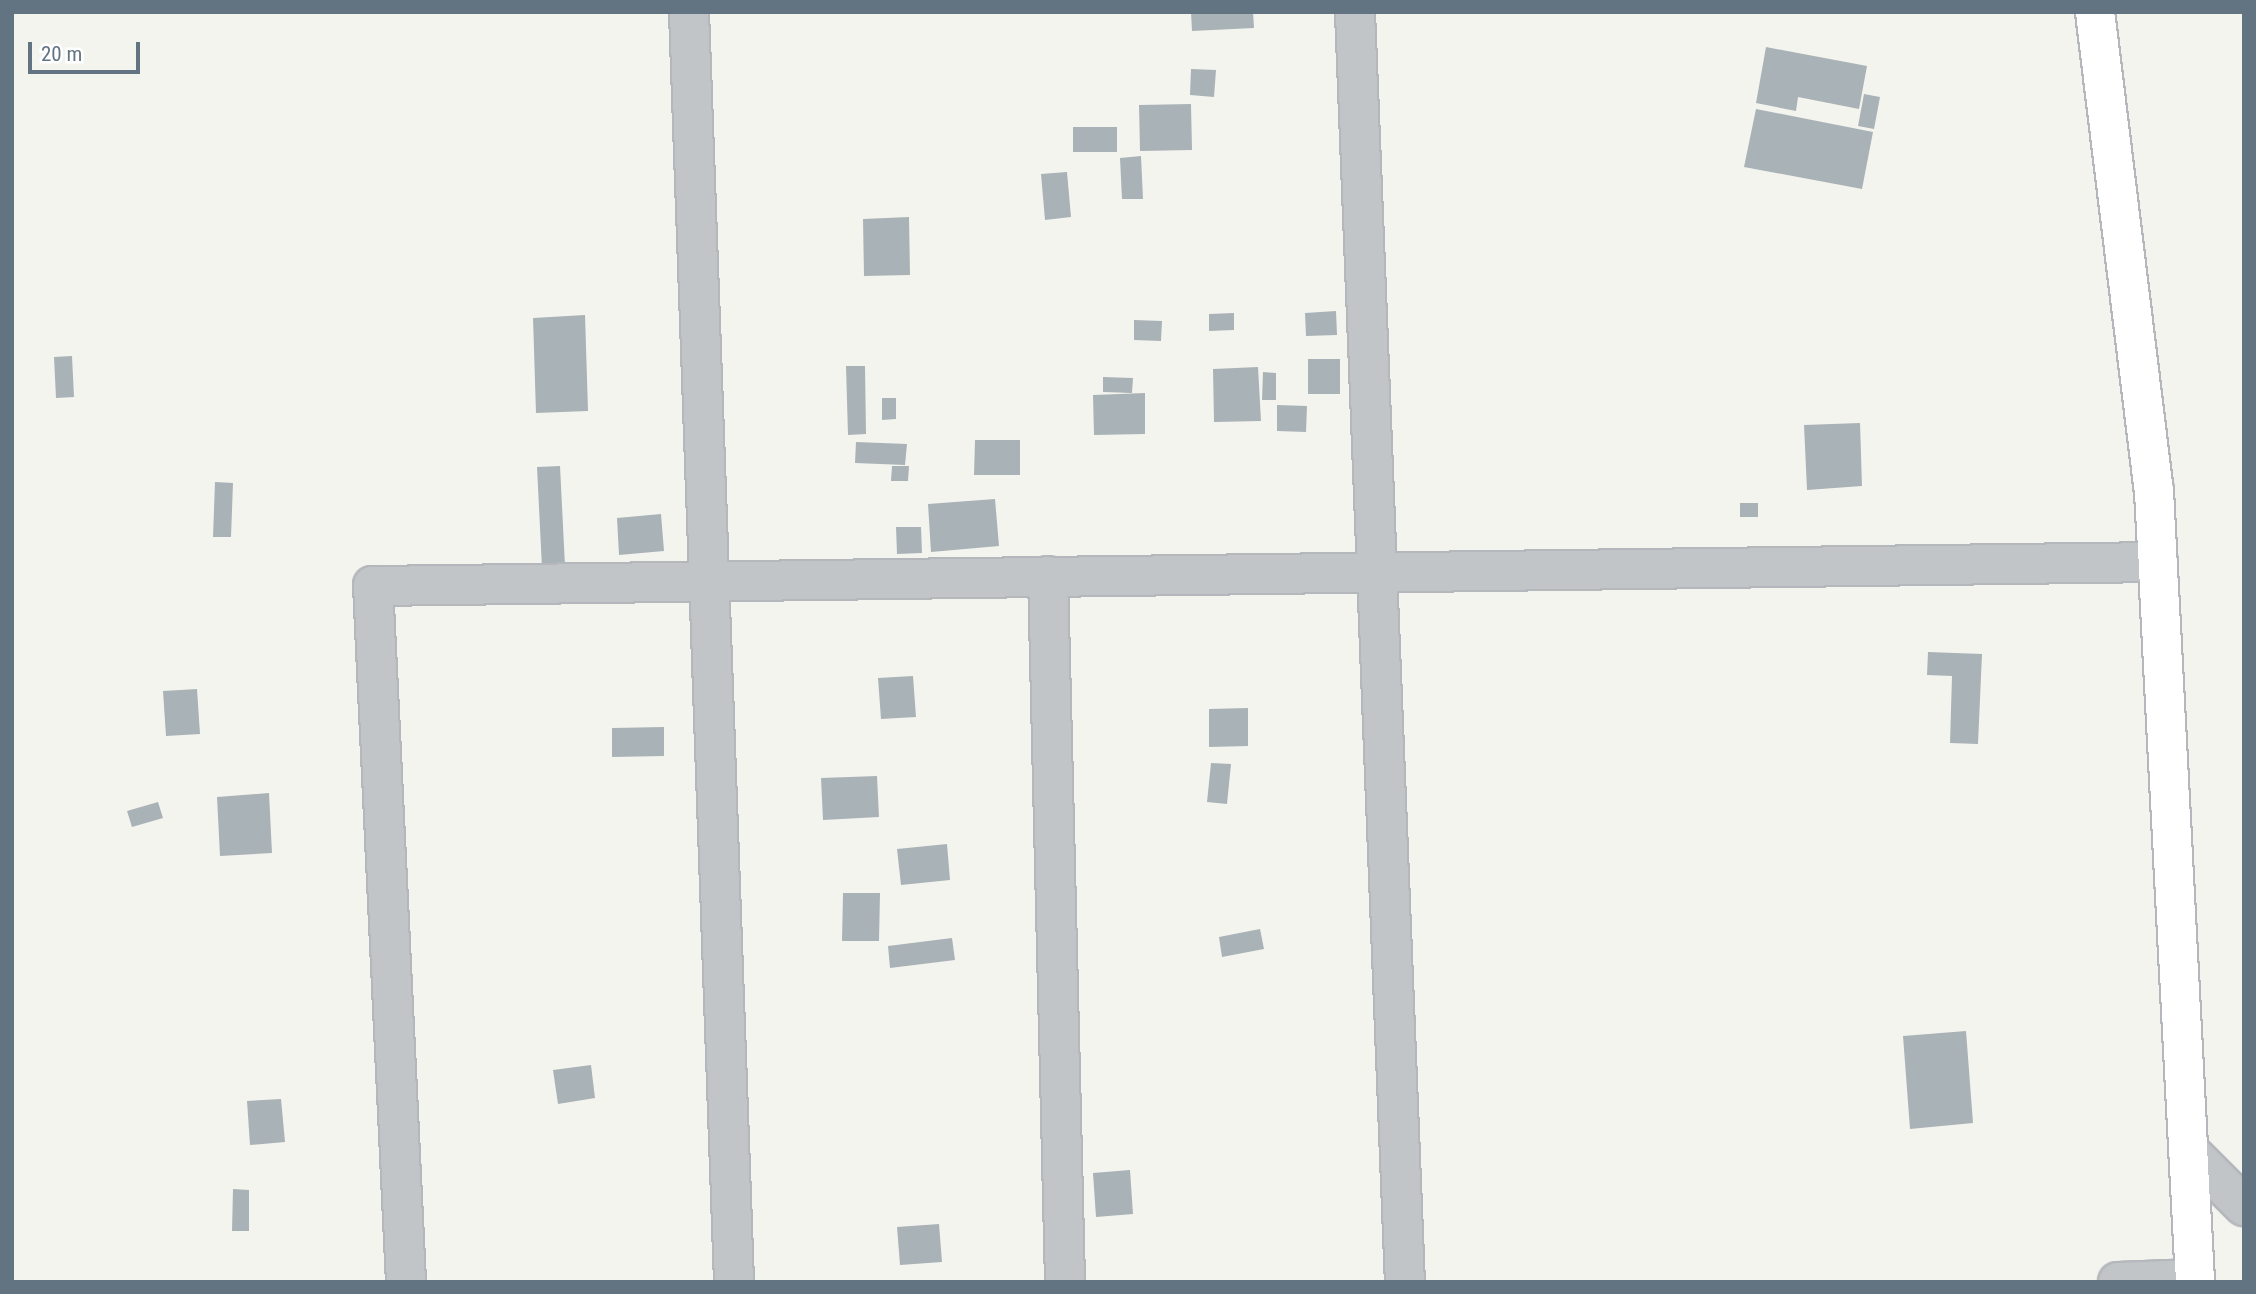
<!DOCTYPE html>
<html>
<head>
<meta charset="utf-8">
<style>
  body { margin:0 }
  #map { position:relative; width:2256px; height:1294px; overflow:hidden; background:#f4f4ef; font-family:"Roboto Condensed",sans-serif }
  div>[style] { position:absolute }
  .building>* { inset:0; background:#a9b2b6 }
  .roads { filter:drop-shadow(2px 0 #b4b8bc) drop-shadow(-2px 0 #b4b8bc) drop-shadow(0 2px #b4b8bc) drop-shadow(0 -2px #b4b8bc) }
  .minor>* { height:38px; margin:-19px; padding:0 19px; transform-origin:19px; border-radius:19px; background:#c1c5c8 }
  .major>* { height:38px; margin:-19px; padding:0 19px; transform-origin:19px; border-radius:19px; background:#fff }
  span { translate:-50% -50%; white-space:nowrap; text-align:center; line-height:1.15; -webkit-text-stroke:7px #fff; paint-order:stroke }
  .frame { position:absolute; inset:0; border:14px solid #627481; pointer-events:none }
  .scale { position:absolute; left:28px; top:42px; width:112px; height:32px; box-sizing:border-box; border:4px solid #627481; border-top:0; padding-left:9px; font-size:21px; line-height:24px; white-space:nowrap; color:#627481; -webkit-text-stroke:5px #fff; paint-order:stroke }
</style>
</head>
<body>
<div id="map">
  <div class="building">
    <div style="clip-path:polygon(1191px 12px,1253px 12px,1254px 28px,1192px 31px)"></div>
    <div style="clip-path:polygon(1766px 47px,1867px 66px,1859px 109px,1798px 97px,1796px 111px,1756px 103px)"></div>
    <div style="clip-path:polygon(1191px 69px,1216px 70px,1214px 97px,1190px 95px)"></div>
    <div style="clip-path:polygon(1864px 94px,1880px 97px,1874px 129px,1858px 126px)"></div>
    <div style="clip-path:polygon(1191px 104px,1192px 150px,1140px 151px,1139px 105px)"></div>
    <div style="clip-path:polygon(1756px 109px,1873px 132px,1862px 189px,1744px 167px)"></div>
    <div style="clip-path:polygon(1073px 127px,1117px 127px,1117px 152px,1073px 152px)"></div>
    <div style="clip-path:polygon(1141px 156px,1143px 199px,1122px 199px,1120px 158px)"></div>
    <div style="clip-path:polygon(1067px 172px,1071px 217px,1045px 220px,1041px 174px)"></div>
    <div style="clip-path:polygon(909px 217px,910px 275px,864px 276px,863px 219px)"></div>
    <div style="clip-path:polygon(1336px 311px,1337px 335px,1306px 336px,1305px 313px)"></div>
    <div style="clip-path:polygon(1234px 313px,1234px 330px,1209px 331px,1209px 314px)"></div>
    <div style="clip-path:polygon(585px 315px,588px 411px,536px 413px,533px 318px)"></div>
    <div style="clip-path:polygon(1134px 320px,1162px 321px,1161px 341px,1134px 340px)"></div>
    <div style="clip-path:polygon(72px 356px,74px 397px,56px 398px,54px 357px)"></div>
    <div style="clip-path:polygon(1308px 359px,1340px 359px,1340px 394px,1308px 394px)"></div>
    <div style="clip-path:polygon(846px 366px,865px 366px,866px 434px,848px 435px)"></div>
    <div style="clip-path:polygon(1258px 367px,1261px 421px,1214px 422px,1213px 369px)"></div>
    <div style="clip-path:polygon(1263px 372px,1276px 373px,1276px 400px,1262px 400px)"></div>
    <div style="clip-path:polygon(1103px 377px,1133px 378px,1132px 393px,1103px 392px)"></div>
    <div style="clip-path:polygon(1145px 393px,1145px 434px,1094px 435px,1093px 395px)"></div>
    <div style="clip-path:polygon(882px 398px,896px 398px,896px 419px,882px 420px)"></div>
    <div style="clip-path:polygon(1277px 405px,1307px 406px,1306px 432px,1277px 431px)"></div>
    <div style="clip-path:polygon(1860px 423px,1862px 486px,1807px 490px,1804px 425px)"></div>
    <div style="clip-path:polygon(975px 440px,1020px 440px,1020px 475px,974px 475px)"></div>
    <div style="clip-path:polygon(856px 442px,907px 444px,905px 465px,855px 463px)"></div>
    <div style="clip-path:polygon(560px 466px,565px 566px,542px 568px,537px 467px)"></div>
    <div style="clip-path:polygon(892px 466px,909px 466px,908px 481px,891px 481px)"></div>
    <div style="clip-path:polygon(215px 482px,233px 483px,231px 537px,213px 537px)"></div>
    <div style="clip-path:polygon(995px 499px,999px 546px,931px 552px,928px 504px)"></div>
    <div style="clip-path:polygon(1740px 503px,1758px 503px,1758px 517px,1740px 517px)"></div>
    <div style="clip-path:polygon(661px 514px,664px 551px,619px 555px,617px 518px)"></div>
    <div style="clip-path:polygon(896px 527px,921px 527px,922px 553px,897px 554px)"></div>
    <div style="clip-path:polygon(1928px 652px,1982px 654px,1978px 744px,1950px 743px,1952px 676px,1927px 675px)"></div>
    <div style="clip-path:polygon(913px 676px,916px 717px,881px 719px,878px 678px)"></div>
    <div style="clip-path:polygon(197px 689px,200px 734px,166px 736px,163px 691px)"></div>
    <div style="clip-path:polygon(1248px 708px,1248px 746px,1209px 747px,1209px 709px)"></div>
    <div style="clip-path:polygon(664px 727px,664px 756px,612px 757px,612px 728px)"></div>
    <div style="clip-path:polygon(1211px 763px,1231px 764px,1227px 804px,1207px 802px)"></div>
    <div style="clip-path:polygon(877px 776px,879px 817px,823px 820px,821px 778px)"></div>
    <div style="clip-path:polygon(269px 793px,272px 853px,220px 856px,217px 797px)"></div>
    <div style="clip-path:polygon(158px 802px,163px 818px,132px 827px,127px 811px)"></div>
    <div style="clip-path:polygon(947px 844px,950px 880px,901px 885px,897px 849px)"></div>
    <div style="clip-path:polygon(843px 893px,880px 893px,879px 941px,842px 941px)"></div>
    <div style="clip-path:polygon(1260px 929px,1264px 949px,1222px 957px,1219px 937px)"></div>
    <div style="clip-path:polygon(952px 938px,955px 960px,890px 968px,888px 946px)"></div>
    <div style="clip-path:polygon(1966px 1031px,1973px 1123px,1910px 1129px,1903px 1036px)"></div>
    <div style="clip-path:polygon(591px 1065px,595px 1098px,558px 1104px,553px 1070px)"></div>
    <div style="clip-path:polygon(281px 1099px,285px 1142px,250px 1145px,247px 1101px)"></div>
    <div style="clip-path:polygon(1130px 1170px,1133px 1214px,1096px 1217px,1093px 1173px)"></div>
    <div style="clip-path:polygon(233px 1189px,249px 1190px,249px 1231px,232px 1231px)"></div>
    <div style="clip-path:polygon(939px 1224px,942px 1262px,900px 1265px,897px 1227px)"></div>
  </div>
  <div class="roads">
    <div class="minor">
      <div style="left:689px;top:12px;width:1271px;rotate:87.97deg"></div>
      <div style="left:1355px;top:12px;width:1271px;rotate:87.75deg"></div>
      <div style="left:1048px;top:576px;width:706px;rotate:88.62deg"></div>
      <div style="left:2189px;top:1151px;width:78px;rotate:45deg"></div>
      <div style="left:406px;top:1282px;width:697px;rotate:-92.71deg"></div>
      <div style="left:373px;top:586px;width:1785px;rotate:-0.77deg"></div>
      <div style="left:2118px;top:1282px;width:77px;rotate:-2.2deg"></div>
    </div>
    <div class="major">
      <div style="left:2095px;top:12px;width:483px;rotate:83deg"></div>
      <div style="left:2154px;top:491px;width:792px;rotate:87.03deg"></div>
    </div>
  </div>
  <div class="frame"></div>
  <div class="scale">20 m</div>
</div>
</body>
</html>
